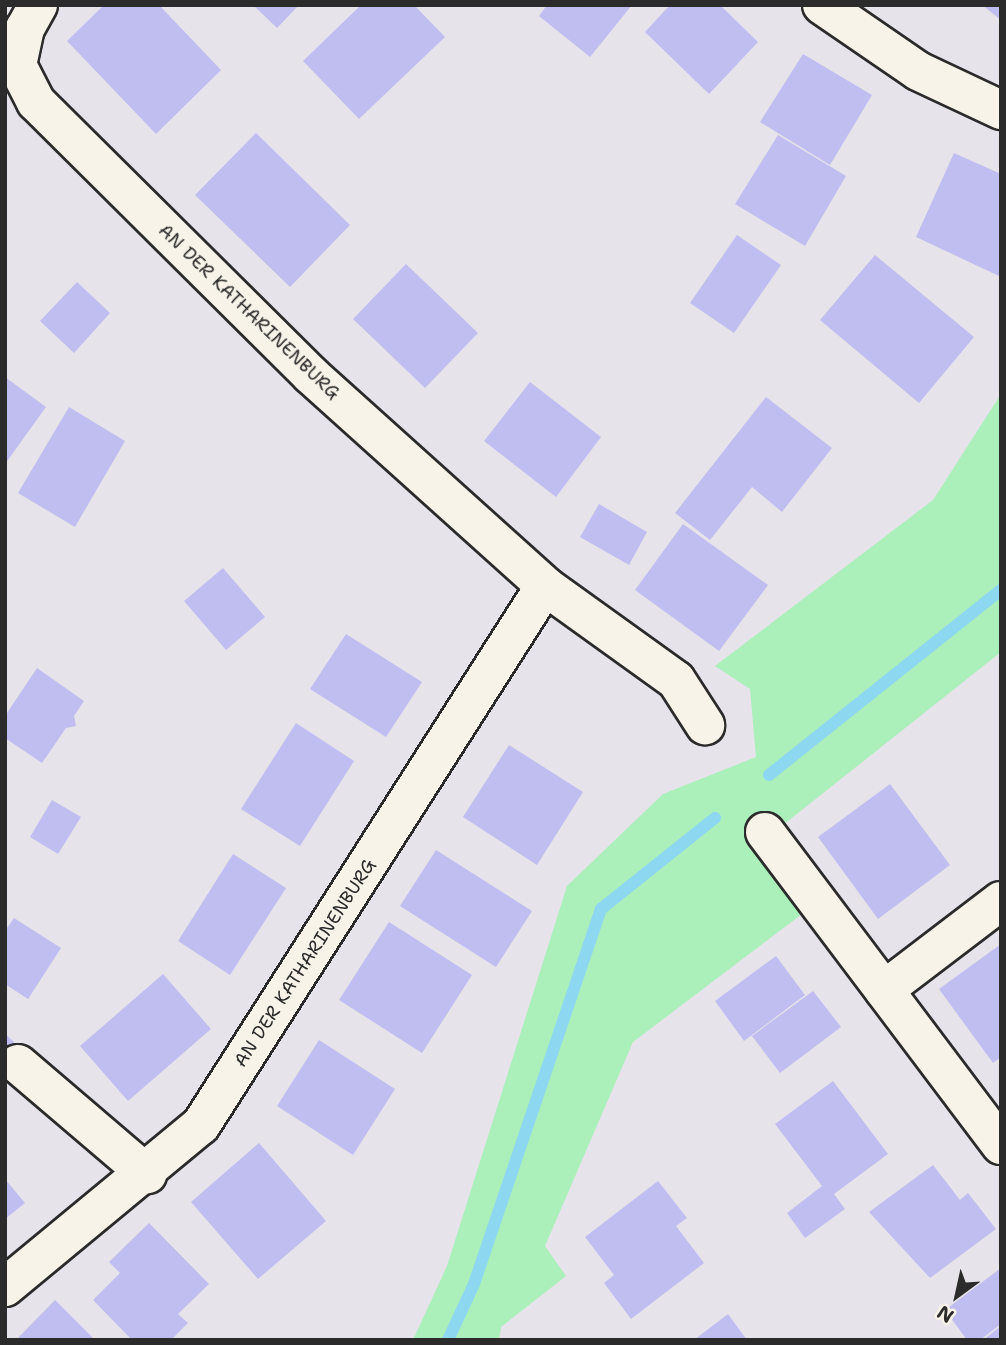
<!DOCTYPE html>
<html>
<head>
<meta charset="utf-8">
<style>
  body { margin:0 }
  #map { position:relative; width:1006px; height:1345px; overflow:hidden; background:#e6e3ea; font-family:"Shantell Sans",sans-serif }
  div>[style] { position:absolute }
  .green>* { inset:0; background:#abefba }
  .stream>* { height:12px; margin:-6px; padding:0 6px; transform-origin:6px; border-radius:6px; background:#8ed7f0 }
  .building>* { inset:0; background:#c0bef0 }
  .roads { filter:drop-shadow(2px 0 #2b2b2b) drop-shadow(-2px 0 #2b2b2b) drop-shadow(0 2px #2b2b2b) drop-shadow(0 -2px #2b2b2b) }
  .minor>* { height:38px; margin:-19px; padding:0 19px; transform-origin:19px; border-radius:19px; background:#f7f3e8 }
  span { translate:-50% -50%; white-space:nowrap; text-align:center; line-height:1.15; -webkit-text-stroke:7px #f7f3e8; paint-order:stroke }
  .street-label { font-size:18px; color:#2b2b2b }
  .frame { position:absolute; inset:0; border:7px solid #2b2b2b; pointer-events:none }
  .north { position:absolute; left:922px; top:1261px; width:70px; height:70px; -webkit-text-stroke:5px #f7f3e8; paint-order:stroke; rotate:213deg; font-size:19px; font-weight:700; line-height:28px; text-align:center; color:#2b2b2b }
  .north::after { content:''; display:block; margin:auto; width:24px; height:32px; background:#2b2b2b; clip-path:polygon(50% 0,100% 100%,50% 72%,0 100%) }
</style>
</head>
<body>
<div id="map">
  <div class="green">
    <div style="clip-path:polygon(1001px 394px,1001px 652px,759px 844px,806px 911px,633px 1042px,545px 1246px,566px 1276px,501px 1327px,499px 1340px,413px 1340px,447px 1266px,567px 886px,663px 794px,756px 757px,750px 689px,715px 666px,933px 500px)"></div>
  </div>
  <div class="stream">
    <div style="left:769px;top:775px;width:297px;rotate:-38.6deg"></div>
    <div style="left:448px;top:1340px;width:62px;rotate:-65.1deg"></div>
    <div style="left:474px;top:1284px;width:396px;rotate:-71.3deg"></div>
    <div style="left:601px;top:909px;width:146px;rotate:-38.6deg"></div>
  </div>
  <div class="building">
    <div style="clip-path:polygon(104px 5px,159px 5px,221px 70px,156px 134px,67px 41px)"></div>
    <div style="clip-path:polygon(253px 5px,299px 5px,277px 28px)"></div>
    <div style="clip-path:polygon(361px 5px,414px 5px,445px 37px,359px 119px,303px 61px)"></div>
    <div style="clip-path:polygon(547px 5px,632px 5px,590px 57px,539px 16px)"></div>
    <div style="clip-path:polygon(670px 5px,720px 5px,758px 42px,709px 94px,645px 32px)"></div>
    <div style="clip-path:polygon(982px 5px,1001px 5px,1001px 20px)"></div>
    <div style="clip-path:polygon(803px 54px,872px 95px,830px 165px,760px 122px)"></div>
    <div style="clip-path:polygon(256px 133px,350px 225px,290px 287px,195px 195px)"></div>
    <div style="clip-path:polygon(778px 135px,846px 176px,805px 246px,735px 204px)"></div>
    <div style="clip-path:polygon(954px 153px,1001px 174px,1001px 277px,916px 237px)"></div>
    <div style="clip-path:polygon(737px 235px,781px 265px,734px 333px,690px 303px)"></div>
    <div style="clip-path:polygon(875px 255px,974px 337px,919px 403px,820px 320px)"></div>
    <div style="clip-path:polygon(406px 264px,478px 333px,425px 388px,353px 319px)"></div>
    <div style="clip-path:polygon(77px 282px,110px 313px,74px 353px,40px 321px)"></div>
    <div style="clip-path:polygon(5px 377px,46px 407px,5px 464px)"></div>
    <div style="clip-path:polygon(530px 382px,601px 437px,556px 497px,484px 441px)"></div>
    <div style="clip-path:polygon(766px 397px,832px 448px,782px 512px,752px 487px,710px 540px,675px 513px)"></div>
    <div style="clip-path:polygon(69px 407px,125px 441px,75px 527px,18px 493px)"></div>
    <div style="clip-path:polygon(599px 504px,647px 532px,629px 565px,580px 537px)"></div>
    <div style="clip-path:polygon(683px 524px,768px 585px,719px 651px,635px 590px)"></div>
    <div style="clip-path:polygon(223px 568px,265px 617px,226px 650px,184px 601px)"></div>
    <div style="clip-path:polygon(346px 634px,422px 682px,386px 737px,310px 689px)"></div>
    <div style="clip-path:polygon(37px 668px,84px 701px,74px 716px,76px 726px,66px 728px,42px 763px,5px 738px,5px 716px)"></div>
    <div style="clip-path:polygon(296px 723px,354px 761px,300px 846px,241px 809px)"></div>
    <div style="clip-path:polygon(509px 745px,583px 792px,537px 865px,463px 817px)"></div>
    <div style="clip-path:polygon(890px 784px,950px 865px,878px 919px,818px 837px)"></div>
    <div style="clip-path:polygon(52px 800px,81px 817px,58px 854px,30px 837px)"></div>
    <div style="clip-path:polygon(436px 850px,532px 911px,496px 967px,400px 906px)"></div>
    <div style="clip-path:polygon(233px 854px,286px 888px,230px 975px,178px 941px)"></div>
    <div style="clip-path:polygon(14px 918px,61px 948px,28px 999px,5px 984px,5px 931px)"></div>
    <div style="clip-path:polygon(389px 922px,472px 975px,422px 1053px,339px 1000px)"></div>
    <div style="clip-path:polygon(1001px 944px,1001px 1057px,993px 1063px,939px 989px)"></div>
    <div style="clip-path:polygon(776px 956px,805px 995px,744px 1041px,715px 1001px)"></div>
    <div style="clip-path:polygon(163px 974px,211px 1029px,128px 1101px,80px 1046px)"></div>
    <div style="clip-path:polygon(813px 991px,841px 1027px,780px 1073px,752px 1036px)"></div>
    <div style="clip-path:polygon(5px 1034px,14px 1042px,5px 1052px)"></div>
    <div style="clip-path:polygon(319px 1040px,395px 1089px,353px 1155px,277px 1106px)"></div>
    <div style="clip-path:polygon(833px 1081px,888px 1154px,834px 1194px,845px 1209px,805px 1238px,787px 1213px,822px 1186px,775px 1124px)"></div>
    <div style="clip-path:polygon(259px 1143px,326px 1221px,258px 1279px,191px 1202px)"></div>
    <div style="clip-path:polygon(933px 1165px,960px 1200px,968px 1193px,996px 1229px,930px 1278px,869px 1212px)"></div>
    <div style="clip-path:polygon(5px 1179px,25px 1203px,5px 1219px)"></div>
    <div style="clip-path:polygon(658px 1181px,687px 1218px,676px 1226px,704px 1263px,631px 1319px,604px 1283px,614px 1275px,585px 1237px)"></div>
    <div style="clip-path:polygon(149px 1223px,209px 1284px,178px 1314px,188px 1323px,171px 1340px,132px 1340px,93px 1300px,120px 1273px,109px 1262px)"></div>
    <div style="clip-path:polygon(1001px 1268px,1001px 1324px,980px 1340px,967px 1340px,945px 1310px)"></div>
    <div style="clip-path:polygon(55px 1300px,95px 1340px,16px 1340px)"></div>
    <div style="clip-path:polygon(728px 1314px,747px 1340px,694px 1340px)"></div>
    <div style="clip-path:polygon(1001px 1326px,1001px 1340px,983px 1340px)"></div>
  </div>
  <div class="roads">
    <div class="minor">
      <div style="left:38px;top:5px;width:26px;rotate:119deg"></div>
      <div style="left:25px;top:28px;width:38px;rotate:102deg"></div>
      <div style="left:17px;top:65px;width:42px;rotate:62.8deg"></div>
      <div style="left:36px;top:102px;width:387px;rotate:44.8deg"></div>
      <div style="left:311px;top:375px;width:315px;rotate:42deg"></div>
      <div style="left:545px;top:586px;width:161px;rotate:35.7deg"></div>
      <div style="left:676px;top:680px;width:54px;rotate:57.2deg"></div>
      <div style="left:822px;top:5px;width:116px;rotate:34.5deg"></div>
      <div style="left:918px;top:71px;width:92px;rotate:25.2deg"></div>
      <div style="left:765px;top:832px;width:392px;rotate:53deg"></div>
      <div style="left:884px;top:990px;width:147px;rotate:-37.3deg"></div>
      <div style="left:18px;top:1064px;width:170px;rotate:40.5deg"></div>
      <div style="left:5px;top:1287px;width:254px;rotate:-39.6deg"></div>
      <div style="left:201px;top:1125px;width:639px;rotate:-57.45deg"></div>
    </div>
  </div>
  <div class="street-label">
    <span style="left:249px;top:312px;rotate:44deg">AN DER KATHARINENBURG</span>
    <span style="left:305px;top:963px;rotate:-57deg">AN DER KATHARINENBURG</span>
  </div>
  <div class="frame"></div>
  <div class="north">N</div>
</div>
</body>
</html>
